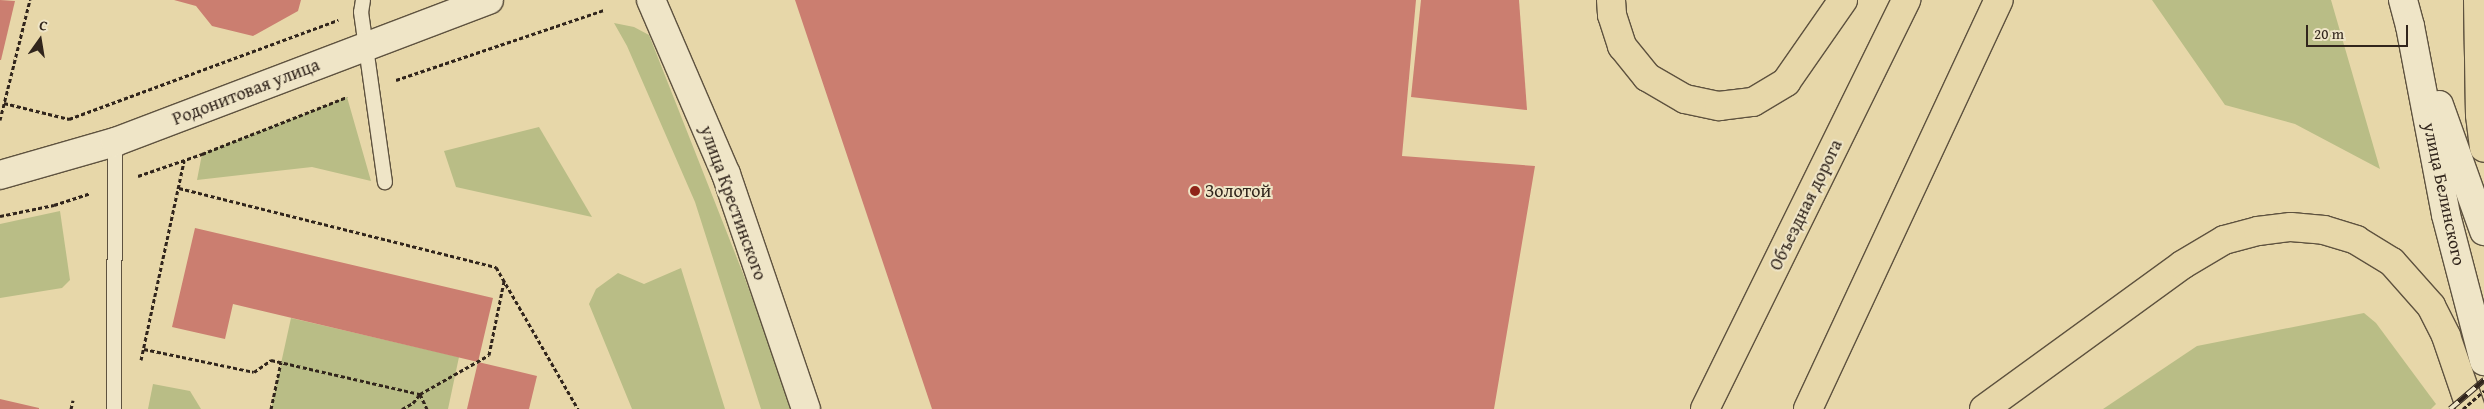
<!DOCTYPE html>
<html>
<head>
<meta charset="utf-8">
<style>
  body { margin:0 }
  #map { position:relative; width:2484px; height:409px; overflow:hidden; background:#e7d7a9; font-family:"Gentium Book Plus",serif }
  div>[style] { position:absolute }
  .green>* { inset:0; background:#b9bd86 }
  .building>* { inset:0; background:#cb7e70 }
  .path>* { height:3px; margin-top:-1.5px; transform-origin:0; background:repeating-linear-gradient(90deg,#31251c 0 4px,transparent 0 6.5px) }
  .roads { filter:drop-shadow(1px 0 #5e523f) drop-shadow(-1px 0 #5e523f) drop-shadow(0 1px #5e523f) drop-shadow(0 -1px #5e523f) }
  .lane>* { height:14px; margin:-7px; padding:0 7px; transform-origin:7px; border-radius:7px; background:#efe5c7 }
  .secondary>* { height:28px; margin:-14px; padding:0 14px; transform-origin:14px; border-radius:14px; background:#efe5c7 }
  .primary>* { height:28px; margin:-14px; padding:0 14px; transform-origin:14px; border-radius:14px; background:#e7d7a9 }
  .rail>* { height:5.5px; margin-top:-2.75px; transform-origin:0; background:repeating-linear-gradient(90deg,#efe5c7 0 11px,#31251c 0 22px); box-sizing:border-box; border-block:1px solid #31251c }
  .path-bridge>* { height:3px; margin-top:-1.5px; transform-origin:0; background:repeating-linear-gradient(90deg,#31251c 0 4px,transparent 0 6.5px) }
  .dots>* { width:14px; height:14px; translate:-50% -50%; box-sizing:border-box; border:2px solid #efe5c7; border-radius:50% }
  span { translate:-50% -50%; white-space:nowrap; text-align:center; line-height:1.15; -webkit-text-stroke:4px #efe5c7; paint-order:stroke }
  .street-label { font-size:18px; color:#31251c }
  .poi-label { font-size:18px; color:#31251c }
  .left { translate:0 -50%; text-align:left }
  .north { position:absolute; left:15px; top:15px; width:50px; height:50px; -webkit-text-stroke:4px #efe5c7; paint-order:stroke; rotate:13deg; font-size:14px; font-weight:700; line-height:20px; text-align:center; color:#31251c }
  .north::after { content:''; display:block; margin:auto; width:18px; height:22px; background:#31251c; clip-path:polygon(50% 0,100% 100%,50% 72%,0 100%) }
  .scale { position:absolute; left:2306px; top:25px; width:102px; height:22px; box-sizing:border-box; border:2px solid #31251c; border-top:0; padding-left:6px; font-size:15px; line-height:18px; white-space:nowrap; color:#31251c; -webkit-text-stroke:4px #efe5c7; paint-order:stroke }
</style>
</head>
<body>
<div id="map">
  <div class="green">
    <div style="clip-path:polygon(2152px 0,2331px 0,2380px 169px,2295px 124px,2225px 105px)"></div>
    <div style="clip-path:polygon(614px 23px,634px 27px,649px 35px,744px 276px,784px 384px,790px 409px,761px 409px,695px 202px,627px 46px)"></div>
    <div style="clip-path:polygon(347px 97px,371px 181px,312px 167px,197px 180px,202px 154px)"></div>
    <div style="clip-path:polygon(539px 127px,592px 217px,456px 187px,444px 151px)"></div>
    <div style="clip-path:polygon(60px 211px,70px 280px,62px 288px,0 298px,0 224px)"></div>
    <div style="clip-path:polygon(681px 268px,725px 409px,632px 409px,589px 304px,596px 289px,618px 273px,644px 284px)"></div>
    <div style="clip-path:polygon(2364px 313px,2376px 323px,2436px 404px,2431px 409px,2103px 409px,2197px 346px)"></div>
    <div style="clip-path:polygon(291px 318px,459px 357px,448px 409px,271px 409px)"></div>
    <div style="clip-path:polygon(153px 384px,190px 391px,201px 409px,148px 409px)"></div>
  </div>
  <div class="building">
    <div style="clip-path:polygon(0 0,15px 1px,1px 60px,0 60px)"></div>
    <div style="clip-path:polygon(174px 0,301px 0,298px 11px,253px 36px,212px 26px,196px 6px)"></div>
    <div style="clip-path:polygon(795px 0,1416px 0,1402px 156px,1535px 166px,1494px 409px,932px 409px)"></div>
    <div style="clip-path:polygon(1421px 0,1519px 0,1527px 110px,1411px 97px)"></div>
    <div style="clip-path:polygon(195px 228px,493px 298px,478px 362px,233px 304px,225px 339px,172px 327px)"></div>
    <div style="clip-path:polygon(478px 362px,537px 376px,529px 409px,467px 409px)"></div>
    <div style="clip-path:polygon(0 399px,39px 408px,39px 409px,0 409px)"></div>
  </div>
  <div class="path">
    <div style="left:396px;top:80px;width:219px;rotate:-18.6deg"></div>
    <div style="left:4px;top:103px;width:67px;rotate:13.8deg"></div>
    <div style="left:69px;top:119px;width:287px;rotate:-20.2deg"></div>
    <div style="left:0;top:120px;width:124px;rotate:-76deg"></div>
    <div style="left:138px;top:176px;width:68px;rotate:-19deg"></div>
    <div style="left:202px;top:154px;width:156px;rotate:-21.5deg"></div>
    <div style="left:179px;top:188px;width:327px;rotate:14deg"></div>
    <div style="left:496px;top:267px;width:164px;rotate:60deg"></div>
    <div style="left:0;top:216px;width:55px;rotate:-11.5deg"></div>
    <div style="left:54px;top:205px;width:38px;rotate:-18deg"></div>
    <div style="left:144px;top:349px;width:112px;rotate:11.8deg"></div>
    <div style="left:254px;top:372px;width:21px;rotate:-35deg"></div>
    <div style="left:271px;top:360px;width:153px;rotate:12.9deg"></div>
    <div style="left:420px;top:394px;width:17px;rotate:65deg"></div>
    <div style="left:141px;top:360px;width:204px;rotate:-77.8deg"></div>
    <div style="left:71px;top:409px;width:9px;rotate:-77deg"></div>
    <div style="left:271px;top:409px;width:48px;rotate:-78deg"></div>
    <div style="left:402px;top:409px;width:13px;rotate:-29deg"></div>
    <div style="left:413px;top:403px;width:11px;rotate:-52deg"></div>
    <div style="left:420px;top:394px;width:79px;rotate:-29.5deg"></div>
    <div style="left:489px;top:355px;width:76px;rotate:-78.5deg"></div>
  </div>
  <div class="roads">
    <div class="lane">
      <div style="left:363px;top:0;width:12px;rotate:99deg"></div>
      <div style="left:361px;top:12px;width:172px;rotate:82deg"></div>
      <div style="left:114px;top:409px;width:267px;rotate:-89.8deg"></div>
    </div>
    <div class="secondary">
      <div style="left:651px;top:0;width:189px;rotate:66.7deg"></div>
      <div style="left:726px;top:174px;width:248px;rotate:71.2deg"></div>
      <div style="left:2403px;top:0;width:27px;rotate:75deg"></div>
      <div style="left:2410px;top:26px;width:192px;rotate:79.2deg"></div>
      <div style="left:2446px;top:215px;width:151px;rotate:75.4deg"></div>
      <div style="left:2439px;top:105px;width:134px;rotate:70.3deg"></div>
      <div style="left:0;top:175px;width:120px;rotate:-16deg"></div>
      <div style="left:115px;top:142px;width:400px;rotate:-20.8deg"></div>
    </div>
    <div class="primary">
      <div style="left:1611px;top:0;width:15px;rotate:86deg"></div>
      <div style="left:1612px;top:15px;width:33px;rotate:72deg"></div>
      <div style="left:1622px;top:46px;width:40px;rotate:51deg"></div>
      <div style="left:1647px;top:77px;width:44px;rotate:30.1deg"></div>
      <div style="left:1685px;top:99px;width:35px;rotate:12deg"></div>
      <div style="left:1719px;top:106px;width:34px;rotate:-7deg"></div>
      <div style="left:1753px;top:102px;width:39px;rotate:-31deg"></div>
      <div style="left:1786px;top:82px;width:100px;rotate:-55.2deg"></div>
      <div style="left:2478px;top:0;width:115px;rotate:89deg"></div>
      <div style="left:2480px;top:115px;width:33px;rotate:83deg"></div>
      <div style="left:1705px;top:409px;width:456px;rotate:-63.8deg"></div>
      <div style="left:1808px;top:409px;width:451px;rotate:-65deg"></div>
      <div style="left:1984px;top:409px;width:245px;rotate:-36deg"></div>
      <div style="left:2182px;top:265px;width:49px;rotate:-30.8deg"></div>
      <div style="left:2224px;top:240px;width:35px;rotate:-15deg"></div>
      <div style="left:2258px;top:231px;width:33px;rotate:-7deg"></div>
      <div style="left:2291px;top:227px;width:33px;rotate:5deg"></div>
      <div style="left:2324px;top:230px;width:34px;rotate:17deg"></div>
      <div style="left:2356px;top:240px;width:42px;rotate:31.4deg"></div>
      <div style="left:2392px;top:262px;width:59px;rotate:48.4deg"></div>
      <div style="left:2431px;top:306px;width:34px;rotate:63deg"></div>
      <div style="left:2446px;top:336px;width:77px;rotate:71.1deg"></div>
    </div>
  </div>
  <div class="rail">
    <div style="left:2450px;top:409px;width:45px;rotate:-40.5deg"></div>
  </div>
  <div class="path-bridge">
    <div style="left:2463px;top:409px;width:28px;rotate:-41deg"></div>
  </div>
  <div class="dots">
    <div style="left:1195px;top:191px;background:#8f2418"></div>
  </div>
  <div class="street-label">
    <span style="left:246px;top:92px;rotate:-21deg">Родонитовая улица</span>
    <span style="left:2444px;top:194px;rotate:78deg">улица Белинского</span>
    <span style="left:733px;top:203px;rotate:70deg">улица Крестинского</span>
    <span style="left:1806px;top:205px;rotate:-64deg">Объездная дорога</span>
  </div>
  <div class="poi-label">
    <span class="left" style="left:1205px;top:191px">Золотой</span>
  </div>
  <div class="north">С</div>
  <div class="scale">20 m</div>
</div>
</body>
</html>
